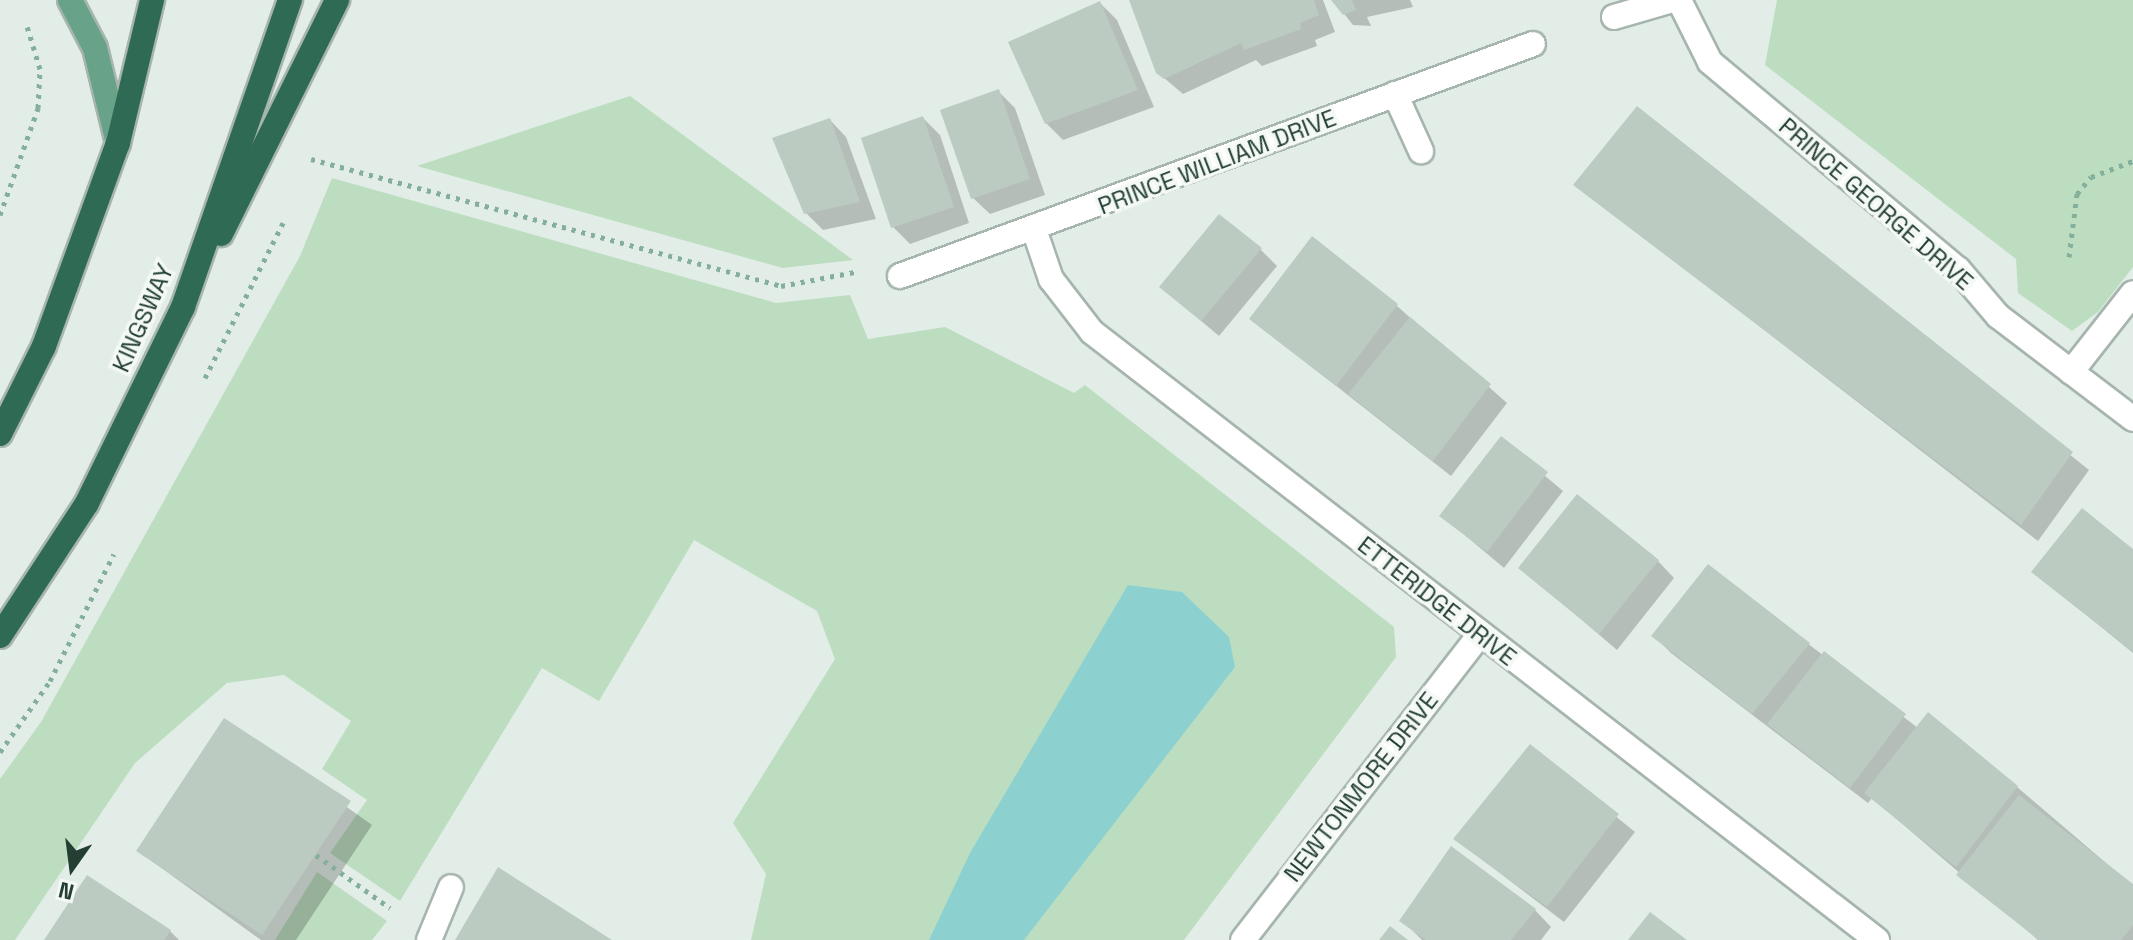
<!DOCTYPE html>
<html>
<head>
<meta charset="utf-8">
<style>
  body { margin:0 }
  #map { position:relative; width:2133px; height:940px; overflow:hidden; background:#e3ede7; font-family:"Space Grotesk",sans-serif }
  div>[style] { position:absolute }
  .green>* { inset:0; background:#bcddc0 }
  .water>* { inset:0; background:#8cd1d0 }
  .shadow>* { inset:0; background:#0003 }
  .building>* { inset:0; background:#bbcbc2 }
  .path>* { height:5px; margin-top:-2.5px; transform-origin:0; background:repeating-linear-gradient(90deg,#84b09b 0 4px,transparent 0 10px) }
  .roads { filter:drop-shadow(2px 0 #a6b5ad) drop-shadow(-2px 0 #a6b5ad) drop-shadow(0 2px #a6b5ad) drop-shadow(0 -2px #a6b5ad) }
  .minor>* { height:24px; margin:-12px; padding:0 12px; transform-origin:12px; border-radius:12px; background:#fff }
  .major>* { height:24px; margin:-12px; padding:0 12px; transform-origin:12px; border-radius:12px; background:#68a289 }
  .highway>* { height:24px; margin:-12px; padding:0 12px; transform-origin:12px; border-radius:12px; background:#2f6a54 }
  span { translate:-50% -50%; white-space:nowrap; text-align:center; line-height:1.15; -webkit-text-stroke:7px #f4f9f6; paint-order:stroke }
  .street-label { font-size:24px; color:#233e32 }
  .north { position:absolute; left:32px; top:828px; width:80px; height:80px; -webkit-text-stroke:6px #f4f9f6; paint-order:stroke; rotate:194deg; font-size:22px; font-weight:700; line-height:32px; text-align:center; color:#233e32 }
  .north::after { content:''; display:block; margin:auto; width:28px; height:36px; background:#233e32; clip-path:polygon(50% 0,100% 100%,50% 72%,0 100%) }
</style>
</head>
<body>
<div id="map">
  <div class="green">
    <div style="clip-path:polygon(1777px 0,2133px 0,2133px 267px,2098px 312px,2072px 331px,2018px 293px,2016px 259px,1765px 65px)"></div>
    <div style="clip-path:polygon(630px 96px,853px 260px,783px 268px,417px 166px)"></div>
    <div style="clip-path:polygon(332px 178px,776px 303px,850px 295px,868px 339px,945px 327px,1074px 393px,1085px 385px,1394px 627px,1396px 657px,1184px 940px,751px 940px,766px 874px,733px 823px,835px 659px,817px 611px,694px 540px,599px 701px,542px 668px,400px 901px,330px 853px,367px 800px,322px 769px,351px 721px,284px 675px,227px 683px,135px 763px,15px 940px,0 940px,0 779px,41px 722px,300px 256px)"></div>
    <div style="clip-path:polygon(317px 872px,387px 921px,372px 940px,275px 940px)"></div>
  </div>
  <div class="water">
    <div style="clip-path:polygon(1128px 585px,1182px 592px,1229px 637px,1235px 667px,1024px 940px,929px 940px,970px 853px)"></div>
  </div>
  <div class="shadow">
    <div style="clip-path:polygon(1131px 0,1323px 0,1335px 32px,1315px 40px,1317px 46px,1262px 66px,1256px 60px,1183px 94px,1157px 72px)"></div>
    <div style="clip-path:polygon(1333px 0,1410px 0,1413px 7px,1367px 17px,1371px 26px,1353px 25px)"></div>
    <div style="clip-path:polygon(1100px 3px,1117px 20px,1154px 107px,1063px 140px,1046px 123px)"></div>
    <div style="clip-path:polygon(998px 91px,1015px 108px,1045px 195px,990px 214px,973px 198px)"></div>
    <div style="clip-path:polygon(1637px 108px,2089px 470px,2038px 541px,1576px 185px)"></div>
    <div style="clip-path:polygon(923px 118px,940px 135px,969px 223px,910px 244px,893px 227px)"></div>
    <div style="clip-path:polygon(830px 120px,846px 137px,876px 219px,823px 230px,806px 213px)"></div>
    <div style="clip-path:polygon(1260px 249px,1277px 266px,1219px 336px,1161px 287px)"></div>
    <div style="clip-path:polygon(1397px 306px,1507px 403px,1451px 476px,1251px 319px)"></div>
    <div style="clip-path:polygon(1501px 439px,1563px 491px,1504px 568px,1442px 516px)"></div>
    <div style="clip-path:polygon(2133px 551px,2133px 653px,2034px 572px)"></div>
    <div style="clip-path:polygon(1658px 561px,1674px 578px,1617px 650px,1521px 568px)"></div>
    <div style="clip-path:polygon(1708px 567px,1918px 728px,2017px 787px,2133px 886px,2133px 940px,2038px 940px,1872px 798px,1868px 803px,1671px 653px,1654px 636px)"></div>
    <div style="clip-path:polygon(225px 720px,372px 825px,296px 940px,261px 940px,138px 851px)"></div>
    <div style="clip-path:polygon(1530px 747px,1635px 832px,1564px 922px,1455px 839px)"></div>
    <div style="clip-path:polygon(1535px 910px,1551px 927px,1541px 940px,1422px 940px,1402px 920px)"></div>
    <div style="clip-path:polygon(170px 931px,179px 940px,47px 940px)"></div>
  </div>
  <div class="building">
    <div style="clip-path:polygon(1129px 0,1314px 0,1319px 15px,1300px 23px,1301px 29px,1244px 50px,1241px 43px,1164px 79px,1156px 73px)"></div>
    <div style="clip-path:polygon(1331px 0,1352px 0,1356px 10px,1343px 15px)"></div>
    <div style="clip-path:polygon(1100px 1px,1138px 90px,1045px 124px,1008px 42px)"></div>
    <div style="clip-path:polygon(999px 89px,1030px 179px,971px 199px,940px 110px)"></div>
    <div style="clip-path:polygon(1637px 106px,2073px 452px,2021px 525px,1573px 185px)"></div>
    <div style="clip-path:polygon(923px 116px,954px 207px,891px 228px,861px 138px)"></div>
    <div style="clip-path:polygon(830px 118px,860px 202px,804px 214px,772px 138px)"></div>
    <div style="clip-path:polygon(1219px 214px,1262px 248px,1201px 321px,1159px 287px)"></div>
    <div style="clip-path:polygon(1312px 236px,1398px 304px,1336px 386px,1249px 319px)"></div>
    <div style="clip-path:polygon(1410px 317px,1491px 384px,1433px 461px,1348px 394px)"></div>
    <div style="clip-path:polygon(1501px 436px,1548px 472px,1487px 552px,1439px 516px)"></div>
    <div style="clip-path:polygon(1577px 494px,1659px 560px,1599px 634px,1518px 568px)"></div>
    <div style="clip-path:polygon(2082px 508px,2133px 549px,2133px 652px,2031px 572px)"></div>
    <div style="clip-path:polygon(1708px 564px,1810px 643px,1752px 714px,1651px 636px)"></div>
    <div style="clip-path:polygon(1824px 651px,1906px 714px,1850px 788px,1767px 724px)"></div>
    <div style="clip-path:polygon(1928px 712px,2018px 786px,1956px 867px,1864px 793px)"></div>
    <div style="clip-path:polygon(224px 718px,351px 801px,262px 935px,136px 851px)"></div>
    <div style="clip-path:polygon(1530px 744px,1619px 814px,1547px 907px,1453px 839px)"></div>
    <div style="clip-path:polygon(2019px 795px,2133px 884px,2133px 925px,2121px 940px,2039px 940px,1956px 875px)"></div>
    <div style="clip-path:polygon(1451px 846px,1536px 909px,1511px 940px,1426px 940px,1399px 921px)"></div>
    <div style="clip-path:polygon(498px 867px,612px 940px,455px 940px)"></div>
    <div style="clip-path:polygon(87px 875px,171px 930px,164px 940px,44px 940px)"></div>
    <div style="clip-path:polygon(1650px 912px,1687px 940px,1628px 940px)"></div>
    <div style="clip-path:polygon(1390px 926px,1408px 940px,1379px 940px)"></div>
  </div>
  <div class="path">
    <div style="left:311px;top:159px;width:487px;rotate:15.1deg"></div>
    <div style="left:781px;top:286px;width:75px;rotate:-10.7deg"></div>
    <div style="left:0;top:215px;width:114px;rotate:-70.4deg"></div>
    <div style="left:38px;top:108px;width:39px;rotate:-87deg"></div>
    <div style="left:40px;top:69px;width:48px;rotate:-106.9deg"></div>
    <div style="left:2069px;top:257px;width:64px;rotate:-82.8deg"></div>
    <div style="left:2077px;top:194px;width:22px;rotate:-51deg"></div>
    <div style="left:2091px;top:177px;width:45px;rotate:-20.9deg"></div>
    <div style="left:205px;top:378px;width:174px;rotate:-63.3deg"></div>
    <div style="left:0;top:752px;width:87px;rotate:-54.8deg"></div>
    <div style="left:50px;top:681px;width:142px;rotate:-63.3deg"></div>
    <div style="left:316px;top:855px;width:91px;rotate:35.6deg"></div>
  </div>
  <div class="roads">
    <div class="minor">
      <div style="left:1679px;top:0;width:69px;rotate:63.4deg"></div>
      <div style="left:1710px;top:62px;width:323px;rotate:39.9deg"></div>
      <div style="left:1958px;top:269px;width:62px;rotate:49.6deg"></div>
      <div style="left:1998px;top:316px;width:170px;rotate:37.3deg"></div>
      <div style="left:1614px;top:17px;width:61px;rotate:-16.1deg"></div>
      <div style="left:1395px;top:94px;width:63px;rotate:65.5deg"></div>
      <div style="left:1035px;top:232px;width:50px;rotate:71.2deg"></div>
      <div style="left:1051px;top:279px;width:67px;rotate:52.3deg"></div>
      <div style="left:1092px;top:332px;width:993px;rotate:37.76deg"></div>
      <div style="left:900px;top:276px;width:674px;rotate:-20.13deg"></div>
      <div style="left:2071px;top:372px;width:100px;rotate:-51.9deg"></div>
      <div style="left:429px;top:940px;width:57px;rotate:-67.5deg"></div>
      <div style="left:1243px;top:940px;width:386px;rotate:-52.2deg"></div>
    </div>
    <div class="major">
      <div style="left:70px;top:0;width:54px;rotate:62.5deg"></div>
      <div style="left:95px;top:48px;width:98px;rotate:76.4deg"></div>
    </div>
    <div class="highway">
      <div style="left:221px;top:234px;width:261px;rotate:-63.6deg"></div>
      <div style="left:0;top:434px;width:98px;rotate:-63.4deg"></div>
      <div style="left:44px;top:346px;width:216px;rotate:-70deg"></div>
      <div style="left:118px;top:143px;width:147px;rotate:-76.6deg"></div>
      <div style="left:0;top:636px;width:159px;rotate:-56.8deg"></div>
      <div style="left:87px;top:503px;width:218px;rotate:-63.9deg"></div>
      <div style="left:183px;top:307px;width:325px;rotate:-70.8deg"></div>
    </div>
  </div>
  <div class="street-label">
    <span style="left:1217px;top:162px;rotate:-21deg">PRINCE WILLIAM DRIVE</span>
    <span style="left:1876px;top:204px;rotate:41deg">PRINCE GEORGE DRIVE</span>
    <span style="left:143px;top:318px;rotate:-66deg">KINGSWAY</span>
    <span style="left:1437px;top:601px;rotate:38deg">ETTERIDGE DRIVE</span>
    <span style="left:1361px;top:787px;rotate:-52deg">NEWTONMORE DRIVE</span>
  </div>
  <div class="north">N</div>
</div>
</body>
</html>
